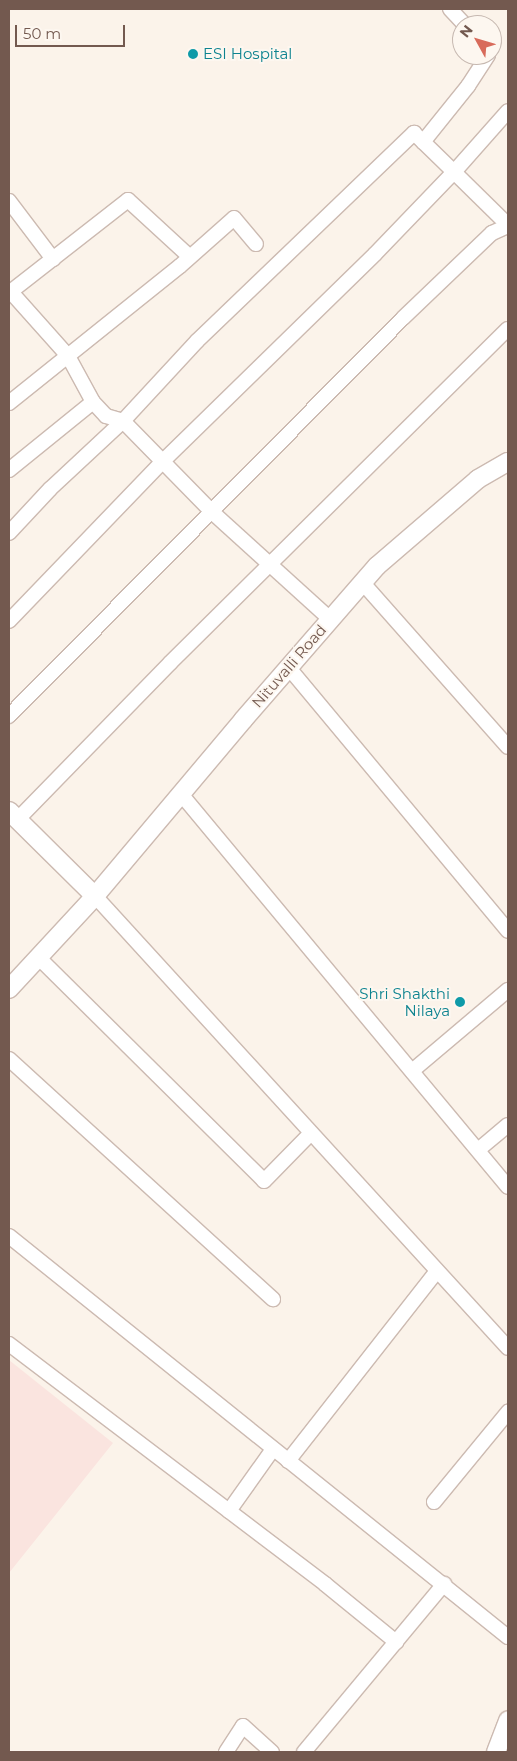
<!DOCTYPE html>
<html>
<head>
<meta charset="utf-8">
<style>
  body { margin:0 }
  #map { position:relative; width:517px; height:1761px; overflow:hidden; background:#fbf3ea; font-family:Montserrat,sans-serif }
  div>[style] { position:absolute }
  .commercial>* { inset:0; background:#fae4df }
  .roads { filter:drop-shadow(1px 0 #ccbab1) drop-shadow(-1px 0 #ccbab1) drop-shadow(0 1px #ccbab1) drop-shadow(0 -1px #ccbab1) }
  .minor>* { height:14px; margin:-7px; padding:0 7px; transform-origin:7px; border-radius:7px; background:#fff }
  .tertiary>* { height:18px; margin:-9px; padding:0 9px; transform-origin:9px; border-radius:9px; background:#fff }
  .dots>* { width:14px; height:14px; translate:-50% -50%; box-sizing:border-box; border:2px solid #fdf7f0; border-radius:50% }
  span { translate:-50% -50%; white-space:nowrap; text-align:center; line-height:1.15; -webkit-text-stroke:4px #fdf7f0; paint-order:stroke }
  .culture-label { font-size:15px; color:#0d838f }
  .left { translate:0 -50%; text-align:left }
  .right { translate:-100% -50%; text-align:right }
  .street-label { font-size:15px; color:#73594f }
  .frame { position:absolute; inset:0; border:10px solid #73594f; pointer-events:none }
  .north { position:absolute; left:452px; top:15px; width:50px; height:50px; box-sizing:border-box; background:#fdf7f0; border:1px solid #c6b8b0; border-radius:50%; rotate:309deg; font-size:14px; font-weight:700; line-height:20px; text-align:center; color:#73594f }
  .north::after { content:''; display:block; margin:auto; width:18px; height:22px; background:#d86b5b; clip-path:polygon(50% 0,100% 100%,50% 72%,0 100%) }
  .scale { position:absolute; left:15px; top:25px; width:110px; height:22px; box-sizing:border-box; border:2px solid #73594f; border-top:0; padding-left:6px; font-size:15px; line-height:18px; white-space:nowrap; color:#73594f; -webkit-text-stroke:4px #fdf7f0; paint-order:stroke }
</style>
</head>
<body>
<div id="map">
  <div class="commercial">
    <div style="clip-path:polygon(9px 1360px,113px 1443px,9px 1573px)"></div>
  </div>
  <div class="roads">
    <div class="minor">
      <div style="left:450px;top:9px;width:22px;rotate:47deg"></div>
      <div style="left:423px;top:142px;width:72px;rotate:-51.2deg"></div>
      <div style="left:468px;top:86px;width:37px;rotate:-57deg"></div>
      <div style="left:9px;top:201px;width:73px;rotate:52.8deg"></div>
      <div style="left:11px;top:292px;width:86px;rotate:48.3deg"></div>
      <div style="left:68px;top:356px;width:52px;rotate:61.5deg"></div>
      <div style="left:9px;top:293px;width:151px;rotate:-38deg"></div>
      <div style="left:128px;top:200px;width:84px;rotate:42.6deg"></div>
      <div style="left:9px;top:403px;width:219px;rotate:-38.7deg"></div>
      <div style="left:180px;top:266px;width:72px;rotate:-41.6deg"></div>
      <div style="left:234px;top:218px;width:34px;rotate:50deg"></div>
      <div style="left:9px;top:470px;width:108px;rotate:-39deg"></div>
      <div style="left:93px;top:402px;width:19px;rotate:47deg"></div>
      <div style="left:106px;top:416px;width:18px;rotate:16deg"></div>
      <div style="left:123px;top:421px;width:127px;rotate:45.6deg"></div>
      <div style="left:212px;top:512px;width:159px;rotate:42.2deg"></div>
      <div style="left:9px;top:533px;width:60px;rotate:-47deg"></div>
      <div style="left:50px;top:489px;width:100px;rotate:-43deg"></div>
      <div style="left:123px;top:421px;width:109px;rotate:-47.2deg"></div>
      <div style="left:197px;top:341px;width:301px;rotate:-43.8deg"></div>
      <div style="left:414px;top:133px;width:56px;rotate:44.3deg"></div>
      <div style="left:454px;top:172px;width:81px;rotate:-48.5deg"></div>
      <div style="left:362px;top:582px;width:220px;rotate:48.5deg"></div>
      <div style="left:9px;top:621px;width:222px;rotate:-46.1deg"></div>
      <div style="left:163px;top:461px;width:296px;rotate:-44.3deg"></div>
      <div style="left:375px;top:254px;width:114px;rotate:-46.1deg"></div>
      <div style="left:454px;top:172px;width:76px;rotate:44.5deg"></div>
      <div style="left:289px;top:668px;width:342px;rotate:50.2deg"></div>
      <div style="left:9px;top:716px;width:560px;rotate:-45.29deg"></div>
      <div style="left:403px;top:318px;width:123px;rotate:-43.7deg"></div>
      <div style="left:492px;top:233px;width:17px;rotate:-24deg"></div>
      <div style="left:181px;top:794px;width:511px;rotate:50.24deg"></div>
      <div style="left:18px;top:819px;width:218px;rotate:-45.7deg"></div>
      <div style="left:170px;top:663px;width:475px;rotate:-44.7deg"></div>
      <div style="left:95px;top:896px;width:612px;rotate:47.58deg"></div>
      <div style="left:38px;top:957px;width:318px;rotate:44.7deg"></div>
      <div style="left:264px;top:1181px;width:67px;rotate:-45.6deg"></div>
      <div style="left:9px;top:1059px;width:357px;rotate:42.3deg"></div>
      <div style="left:412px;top:1071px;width:126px;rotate:-40.2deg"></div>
      <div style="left:478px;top:1150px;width:39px;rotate:-40deg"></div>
      <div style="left:9px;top:1236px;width:640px;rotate:38.79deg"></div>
      <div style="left:9px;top:1344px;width:397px;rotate:37.2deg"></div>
      <div style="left:325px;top:1584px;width:92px;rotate:39.2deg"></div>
      <div style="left:288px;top:1461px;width:241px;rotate:-51.9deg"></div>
      <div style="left:434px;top:1502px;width:117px;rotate:-50.6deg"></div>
      <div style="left:229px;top:1511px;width:76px;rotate:-54.6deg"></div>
      <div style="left:226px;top:1752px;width:31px;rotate:-57deg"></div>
      <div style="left:243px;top:1726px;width:39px;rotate:42deg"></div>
      <div style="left:304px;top:1752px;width:219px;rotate:-50.2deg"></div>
    </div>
    <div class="tertiary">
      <div style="left:9px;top:811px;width:121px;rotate:44.7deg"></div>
      <div style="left:9px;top:989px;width:127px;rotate:-47.2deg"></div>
      <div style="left:95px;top:896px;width:230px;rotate:-49.9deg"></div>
      <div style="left:243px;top:720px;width:204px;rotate:-49deg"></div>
      <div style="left:377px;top:566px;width:133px;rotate:-40.7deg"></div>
      <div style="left:478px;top:479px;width:34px;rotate:-30deg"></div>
      <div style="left:496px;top:1752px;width:34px;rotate:-69deg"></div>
    </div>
  </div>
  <div class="dots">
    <div style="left:193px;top:54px;background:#0f9aa8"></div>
    <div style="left:460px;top:1002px;background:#0f9aa8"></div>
  </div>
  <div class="culture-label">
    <span class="left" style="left:203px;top:54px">ESI Hospital</span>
    <span class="right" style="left:450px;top:1002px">Shri Shakthi<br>Nilaya</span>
  </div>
  <div class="street-label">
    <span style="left:289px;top:666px;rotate:-49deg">Nituvalli Road</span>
  </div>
  <div class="frame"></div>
  <div class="north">N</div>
  <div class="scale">50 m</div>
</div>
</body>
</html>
